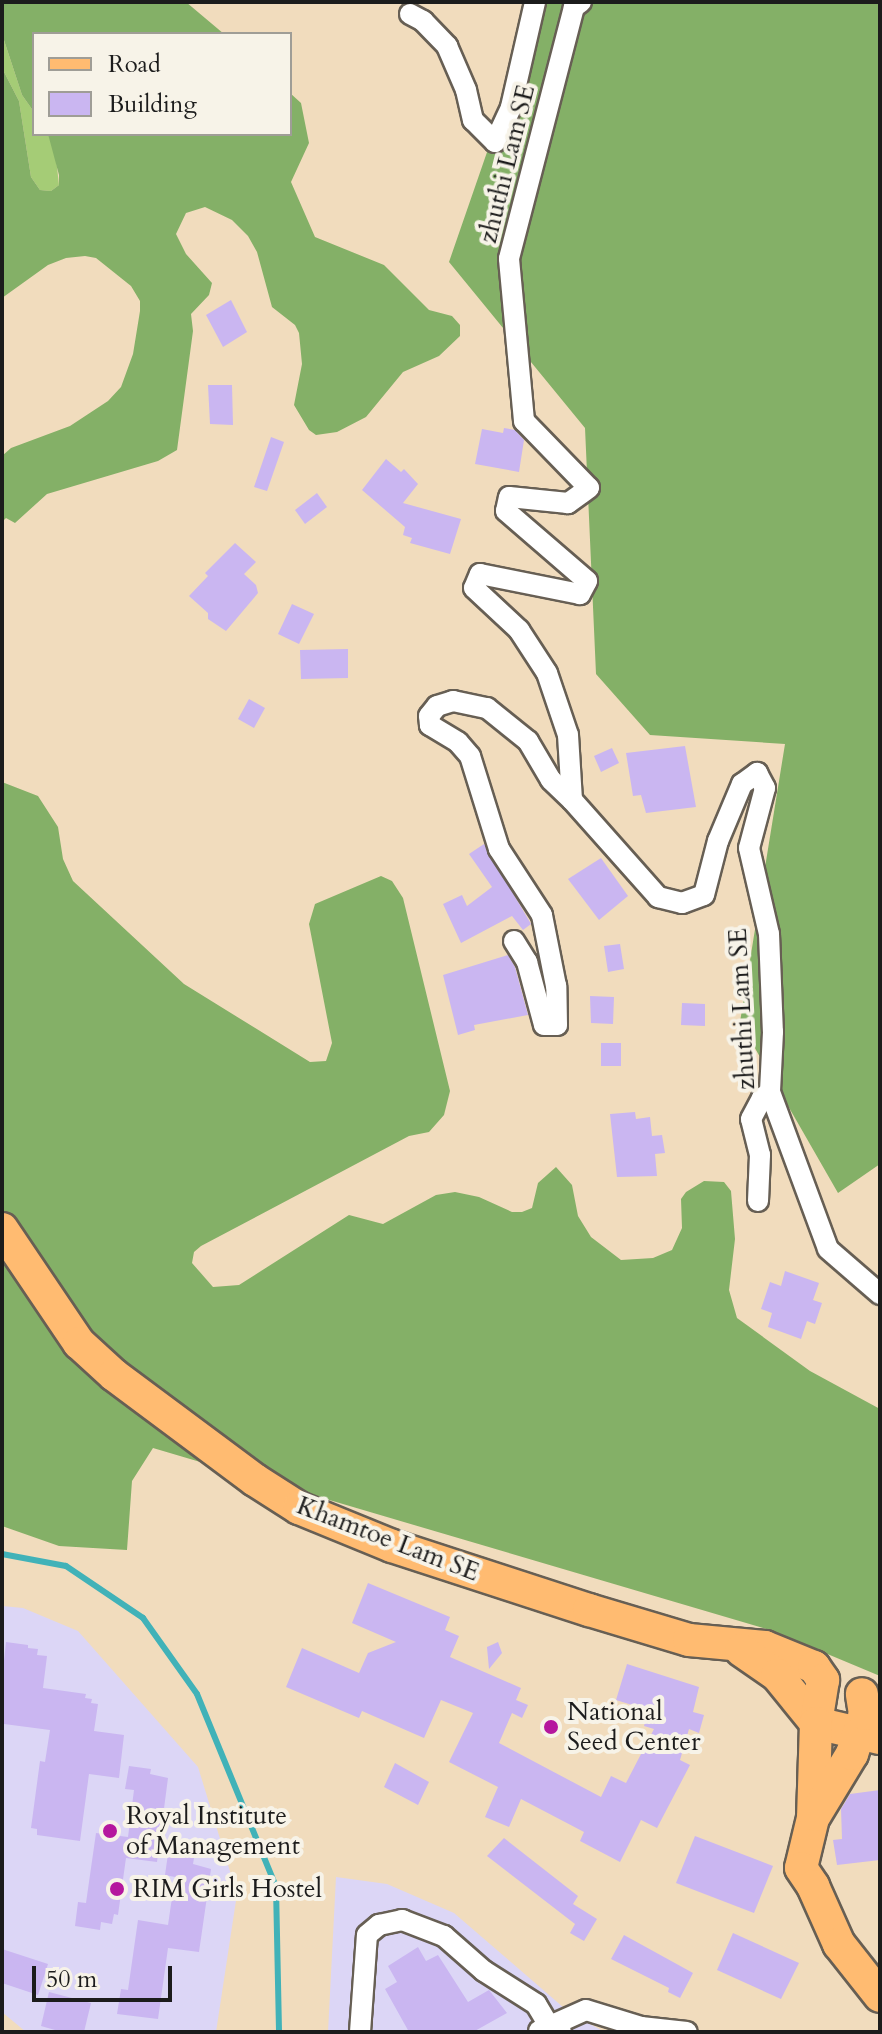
<!DOCTYPE html>
<html>
<head>
<meta charset="utf-8">
<style>
  body { margin:0 }
  #map { position:relative; width:882px; height:2034px; overflow:hidden; background:#f1dcbd; font-family:Cardo,serif }
  div>[style] { position:absolute }
  .built>* { inset:0; background:#dcd6f6 }
  .green>* { inset:0; background:#a5cc76 }
  .forest>* { inset:0; background:#84b067 }
  .stream>* { height:6px; margin:-3px; padding:0 3px; transform-origin:3px; border-radius:3px; background:#41b2b8 }
  .building>* { inset:0; background:#cab6f1 }
  .roads { filter:drop-shadow(2px 0 #675f54) drop-shadow(-2px 0 #675f54) drop-shadow(0 2px #675f54) drop-shadow(0 -2px #675f54) }
  .street>* { height:20px; margin:-10px; padding:0 10px; transform-origin:10px; border-radius:10px; background:#fff }
  .primary>* { height:32px; margin:-16px; padding:0 16px; transform-origin:16px; border-radius:16px; background:#ffbb71 }
  .dots>* { width:22px; height:22px; translate:-50% -50%; box-sizing:border-box; border:4px solid #f7f3e8; border-radius:50% }
  span { translate:-50% -50%; white-space:nowrap; text-align:center; line-height:1.15; -webkit-text-stroke:8px #f7f3e8; paint-order:stroke }
  .street-label { font-size:26px; color:#1c1c1c }
  .poi-label { font-size:26px; color:#1c1c1c }
  .left { translate:0 -50%; text-align:left }
  .frame { position:absolute; inset:0; border:4px solid #1c1c1c; pointer-events:none }
  .legend { position:absolute; left:32px; top:32px; width:260px; height:104px; box-sizing:border-box; background:#f7f3e8; border:2px solid #9f9d96; margin:0; padding:10px 14px; list-style:none; font-size:24px; color:#1c1c1c }
  .legend li { display:flex; align-items:center; gap:16px; height:40px }
  .legend b { width:40px; border:2px solid #9f9d96 }
  .scale { position:absolute; left:32px; top:1966px; width:140px; height:36px; box-sizing:border-box; border:4px solid #1c1c1c; border-top:0; padding-left:10px; font-size:24px; line-height:28px; white-space:nowrap; color:#1c1c1c; -webkit-text-stroke:6px #f7f3e8; paint-order:stroke }
</style>
</head>
<body>
<div id="map">
  <div class="built">
    <div style="clip-path:polygon(2px 1606px,23px 1608px,78px 1631px,198px 1767px,237px 1894px,216px 2032px,26px 2032px,2px 2012px)"></div>
    <div style="clip-path:polygon(336px 1877px,387px 1884px,454px 1913px,571px 2014px,605px 2032px,328px 2032px)"></div>
  </div>
  <div class="green">
    <div style="clip-path:polygon(2px 34px,22px 95px,34px 112px,34px 134px,48px 134px,55px 149px,59px 185px,51px 191px,40px 190px,31px 177px,19px 101px,2px 68px)"></div>
  </div>
  <div class="forest">
    <div style="clip-path:polygon(2px 2px,186px 2px,224px 34px,34px 34px,34px 112px,22px 95px,2px 34px)"></div>
    <div style="clip-path:polygon(539px 2px,880px 2px,880px 1164px,838px 1193px,740px 1022px,785px 744px,650px 735px,596px 674px,585px 428px,449px 262px)"></div>
    <div style="clip-path:polygon(2px 68px,19px 101px,31px 177px,40px 190px,51px 191px,59px 185px,59px 175px,48px 134px,290px 134px,290px 93px,301px 103px,309px 143px,291px 182px,315px 237px,384px 265px,429px 310px,452px 316px,460px 325px,460px 336px,439px 356px,403px 372px,366px 417px,337px 432px,316px 435px,309px 430px,294px 405px,302px 364px,299px 333px,295px 325px,272px 307px,257px 252px,248px 236px,232px 220px,205px 207px,186px 213px,176px 234px,186px 254px,212px 283px,209px 295px,191px 314px,193px 331px,177px 450px,158px 461px,47px 494px,15px 523px,6px 518px,2px 522px,2px 456px,11px 448px,70px 426px,108px 401px,121px 387px,133px 354px,140px 311px,140px 301px,131px 286px,96px 258px,85px 256px,66px 258px,48px 265px,2px 298px)"></div>
    <div style="clip-path:polygon(2px 782px,38px 796px,58px 827px,63px 859px,73px 881px,184px 984px,310px 1062px,326px 1061px,332px 1043px,309px 924px,315px 904px,381px 876px,392px 881px,403px 898px,450px 1091px,444px 1115px,429px 1132px,409px 1136px,201px 1246px,194px 1252px,192px 1263px,213px 1287px,239px 1285px,349px 1215px,383px 1224px,436px 1195px,455px 1192px,479px 1197px,512px 1212px,522px 1212px,532px 1208px,538px 1183px,556px 1167px,572px 1185px,578px 1216px,591px 1237px,621px 1260px,653px 1258px,672px 1250px,682px 1228px,681px 1199px,686px 1192px,704px 1181px,724px 1182px,731px 1191px,735px 1239px,729px 1290px,737px 1318px,810px 1371px,880px 1409px,880px 1676px,770px 1630px,153px 1448px,132px 1481px,127px 1550px,59px 1546px,2px 1526px)"></div>
  </div>
  <div class="stream">
    <div style="left:2px;top:1554px;width:65px;rotate:10.6deg"></div>
    <div style="left:66px;top:1566px;width:93px;rotate:34deg"></div>
    <div style="left:143px;top:1618px;width:93px;rotate:54.6deg"></div>
    <div style="left:197px;top:1694px;width:209px;rotate:67.7deg"></div>
    <div style="left:276px;top:1887px;width:145px;rotate:88.8deg"></div>
  </div>
  <div class="building">
    <div style="clip-path:polygon(231px 300px,247px 332px,223px 347px,206px 315px)"></div>
    <div style="clip-path:polygon(208px 385px,232px 385px,233px 425px,210px 424px)"></div>
    <div style="clip-path:polygon(504px 428px,515px 430px,524px 440px,519px 472px,475px 464px,482px 429px,503px 433px)"></div>
    <div style="clip-path:polygon(271px 437px,284px 442px,267px 491px,254px 487px)"></div>
    <div style="clip-path:polygon(386px 459px,401px 472px,404px 469px,418px 484px,403px 503px,461px 519px,450px 554px,410px 543px,412px 538px,403px 535px,405px 527px,362px 490px)"></div>
    <div style="clip-path:polygon(317px 493px,327px 507px,305px 524px,295px 510px)"></div>
    <div style="clip-path:polygon(235px 543px,256px 562px,244px 574px,256px 585px,258px 593px,226px 631px,208px 619px,208px 613px,189px 596px,208px 576px,205px 573px)"></div>
    <div style="clip-path:polygon(292px 604px,314px 614px,299px 644px,278px 634px)"></div>
    <div style="clip-path:polygon(348px 649px,348px 678px,301px 679px,300px 650px)"></div>
    <div style="clip-path:polygon(249px 699px,265px 708px,254px 728px,238px 719px)"></div>
    <div style="clip-path:polygon(685px 746px,696px 807px,646px 813px,641px 795px,633px 796px,626px 753px)"></div>
    <div style="clip-path:polygon(612px 748px,619px 763px,601px 772px,594px 756px)"></div>
    <div style="clip-path:polygon(484px 844px,531px 924px,523px 930px,512px 916px,461px 943px,443px 904px,462px 895px,467px 906px,492px 887px,469px 854px)"></div>
    <div style="clip-path:polygon(601px 858px,628px 896px,599px 920px,568px 879px)"></div>
    <div style="clip-path:polygon(620px 944px,624px 969px,608px 972px,604px 946px)"></div>
    <div style="clip-path:polygon(508px 955px,515px 967px,528px 1015px,474px 1025px,475px 1030px,458px 1035px,443px 975px)"></div>
    <div style="clip-path:polygon(590px 996px,614px 997px,613px 1024px,591px 1023px)"></div>
    <div style="clip-path:polygon(682px 1003px,705px 1004px,705px 1026px,681px 1025px)"></div>
    <div style="clip-path:polygon(601px 1043px,621px 1043px,621px 1066px,601px 1066px)"></div>
    <div style="clip-path:polygon(635px 1112px,636px 1119px,650px 1117px,652px 1136px,662px 1135px,665px 1153px,655px 1154px,657px 1176px,617px 1177px,610px 1114px)"></div>
    <div style="clip-path:polygon(785px 1271px,819px 1283px,813px 1300px,822px 1303px,815px 1324px,807px 1321px,801px 1339px,768px 1327px,772px 1313px,761px 1309px,770px 1282px,781px 1286px)"></div>
    <div style="clip-path:polygon(368px 1583px,450px 1617px,445px 1630px,459px 1636px,450px 1657px,521px 1688px,516px 1700px,528px 1705px,522px 1718px,512px 1713px,499px 1743px,601px 1797px,611px 1776px,626px 1783px,654px 1729px,644px 1726px,648px 1710px,616px 1700px,627px 1664px,699px 1687px,693px 1712px,704px 1715px,699px 1733px,689px 1729px,680px 1760px,690px 1765px,657px 1828px,641px 1820px,620px 1862px,580px 1841px,584px 1832px,521px 1799px,509px 1827px,485px 1817px,498px 1787px,449px 1762px,473px 1713px,441px 1700px,424px 1738px,362px 1711px,359px 1718px,286px 1687px,302px 1648px,359px 1673px,368px 1653px,396px 1642px,352px 1623px)"></div>
    <div style="clip-path:polygon(6px 1642px,28px 1645px,28px 1648px,38px 1649px,37px 1655px,47px 1656px,43px 1688px,86px 1694px,85px 1698px,92px 1699px,91px 1703px,98px 1704px,94px 1731px,124px 1735px,119px 1778px,89px 1774px,80px 1841px,37px 1835px,37px 1829px,31px 1828px,40px 1761px,45px 1762px,50px 1730px,4px 1724px,2px 1679px)"></div>
    <div style="clip-path:polygon(498px 1642px,502px 1653px,489px 1669px,487px 1647px)"></div>
    <div style="clip-path:polygon(395px 1763px,429px 1782px,418px 1805px,384px 1787px)"></div>
    <div style="clip-path:polygon(129px 1766px,151px 1769px,150px 1774px,168px 1778px,157px 1862px,126px 1858px,118px 1915px,114px 1914px,112px 1924px,101px 1922px,100px 1930px,75px 1926px,78px 1902px,86px 1903px,96px 1833px,128px 1837px,134px 1790px,125px 1789px)"></div>
    <div style="clip-path:polygon(880px 1790px,880px 1860px,837px 1865px,833px 1840px,842px 1839px,841px 1809px,850px 1794px)"></div>
    <div style="clip-path:polygon(695px 1836px,773px 1866px,754px 1913px,676px 1883px)"></div>
    <div style="clip-path:polygon(504px 1838px,578px 1896px,573px 1904px,597px 1919px,584px 1941px,570px 1933px,575px 1924px,487px 1856px)"></div>
    <div style="clip-path:polygon(168px 1854px,194px 1858px,193px 1864px,211px 1869px,199px 1952px,168px 1948px,158px 2019px,117px 2014px,121px 1989px,128px 1990px,138px 1920px,168px 1925px,175px 1877px,165px 1875px)"></div>
    <div style="clip-path:polygon(733px 1933px,799px 1963px,781px 1999px,717px 1970px)"></div>
    <div style="clip-path:polygon(624px 1935px,693px 1973px,680px 1998px,668px 1992px,669px 1988px,611px 1959px)"></div>
    <div style="clip-path:polygon(418px 1947px,426px 1961px,438px 1955px,468px 2002px,489px 1990px,507px 2013px,473px 2032px,409px 2032px,385px 1989px,397px 1982px,388px 1966px)"></div>
    <div style="clip-path:polygon(2px 1949px,48px 1964px,38px 1995px,2px 1983px)"></div>
    <div style="clip-path:polygon(49px 1992px,91px 2003px,84px 2032px,62px 2032px,41px 2026px)"></div>
  </div>
  <div class="roads">
    <div class="street">
      <div style="left:581px;top:2px;width:9px;rotate:144deg"></div>
      <div style="left:574px;top:7px;width:260px;rotate:104.5deg"></div>
      <div style="left:509px;top:259px;width:163px;rotate:84.7deg"></div>
      <div style="left:524px;top:421px;width:93px;rotate:45.9deg"></div>
      <div style="left:589px;top:488px;width:26px;rotate:144deg"></div>
      <div style="left:568px;top:503px;width:59px;rotate:-174.2deg"></div>
      <div style="left:509px;top:497px;width:14px;rotate:102deg"></div>
      <div style="left:506px;top:511px;width:107px;rotate:40.8deg"></div>
      <div style="left:587px;top:581px;width:15px;rotate:118deg"></div>
      <div style="left:580px;top:594px;width:102px;rotate:-168.7deg"></div>
      <div style="left:480px;top:574px;width:15px;rotate:113deg"></div>
      <div style="left:474px;top:588px;width:62px;rotate:43deg"></div>
      <div style="left:519px;top:630px;width:51px;rotate:56.9deg"></div>
      <div style="left:547px;top:673px;width:65px;rotate:71.3deg"></div>
      <div style="left:568px;top:735px;width:65px;rotate:86.5deg"></div>
      <div style="left:572px;top:800px;width:130px;rotate:48.4deg"></div>
      <div style="left:658px;top:897px;width:25px;rotate:14deg"></div>
      <div style="left:682px;top:903px;width:23px;rotate:-20deg"></div>
      <div style="left:704px;top:895px;width:56px;rotate:-75.5deg"></div>
      <div style="left:718px;top:841px;width:62px;rotate:-67.2deg"></div>
      <div style="left:742px;top:784px;width:19px;rotate:-36deg"></div>
      <div style="left:757px;top:773px;width:17px;rotate:62deg"></div>
      <div style="left:765px;top:788px;width:62px;rotate:104.9deg"></div>
      <div style="left:749px;top:848px;width:88px;rotate:76.9deg"></div>
      <div style="left:769px;top:934px;width:98px;rotate:87.7deg"></div>
      <div style="left:773px;top:1032px;width:60px;rotate:92.9deg"></div>
      <div style="left:770px;top:1092px;width:167px;rotate:69.7deg"></div>
      <div style="left:828px;top:1249px;width:69px;rotate:40.9deg"></div>
      <div style="left:410px;top:14px;width:15px;rotate:28deg"></div>
      <div style="left:423px;top:21px;width:35px;rotate:46deg"></div>
      <div style="left:447px;top:46px;width:48px;rotate:66.6deg"></div>
      <div style="left:466px;top:90px;width:31px;rotate:77deg"></div>
      <div style="left:473px;top:120px;width:31px;rotate:45deg"></div>
      <div style="left:495px;top:142px;width:38px;rotate:-65deg"></div>
      <div style="left:511px;top:107px;width:108px;rotate:-77.1deg"></div>
      <div style="left:514px;top:941px;width:25px;rotate:58deg"></div>
      <div style="left:527px;top:962px;width:65px;rotate:74.9deg"></div>
      <div style="left:544px;top:1025px;width:13px"></div>
      <div style="left:557px;top:1025px;width:39px;rotate:-91deg"></div>
      <div style="left:556px;top:986px;width:72px;rotate:-101.2deg"></div>
      <div style="left:542px;top:915px;width:79px;rotate:-123.1deg"></div>
      <div style="left:499px;top:849px;width:97px;rotate:-107.3deg"></div>
      <div style="left:470px;top:756px;width:18px;rotate:-131deg"></div>
      <div style="left:458px;top:742px;width:33px;rotate:-149deg"></div>
      <div style="left:430px;top:725px;width:9px;rotate:-96deg"></div>
      <div style="left:429px;top:716px;width:13px;rotate:-51deg"></div>
      <div style="left:437px;top:706px;width:17px;rotate:-17deg"></div>
      <div style="left:453px;top:701px;width:35px;rotate:12deg"></div>
      <div style="left:487px;top:708px;width:53px;rotate:38.8deg"></div>
      <div style="left:528px;top:741px;width:45px;rotate:59.5deg"></div>
      <div style="left:551px;top:780px;width:29px;rotate:44deg"></div>
      <div style="left:758px;top:1201px;width:46px;rotate:-87.5deg"></div>
      <div style="left:760px;top:1155px;width:37px;rotate:-104deg"></div>
      <div style="left:751px;top:1119px;width:24px;rotate:-62deg"></div>
      <div style="left:762px;top:1098px;width:10px;rotate:-37deg"></div>
      <div style="left:539px;top:2031px;width:51px;rotate:-24.1deg"></div>
      <div style="left:586px;top:2010px;width:58px;rotate:17.2deg"></div>
      <div style="left:641px;top:2027px;width:46px;rotate:6.2deg"></div>
      <div style="left:360px;top:2032px;width:97px;rotate:-85.9deg"></div>
      <div style="left:367px;top:1935px;width:16px;rotate:-40deg"></div>
      <div style="left:379px;top:1925px;width:24px;rotate:-12deg"></div>
      <div style="left:402px;top:1920px;width:45px;rotate:20.9deg"></div>
      <div style="left:444px;top:1936px;width:53px;rotate:41.2deg"></div>
      <div style="left:484px;top:1971px;width:62px;rotate:32.4deg"></div>
      <div style="left:536px;top:2004px;width:27px;rotate:59deg"></div>
      <div style="left:550px;top:2027px;width:12px;rotate:24deg"></div>
    </div>
    <div class="primary">
      <div style="left:2px;top:1229px;width:138px;rotate:56deg"></div>
      <div style="left:79px;top:1343px;width:47px;rotate:42.4deg"></div>
      <div style="left:114px;top:1375px;width:176px;rotate:36.7deg"></div>
      <div style="left:255px;top:1480px;width:52px;rotate:32.5deg"></div>
      <div style="left:299px;top:1508px;width:100px;rotate:22.2deg"></div>
      <div style="left:392px;top:1546px;width:207px;rotate:18deg"></div>
      <div style="left:589px;top:1610px;width:104px;rotate:16.7deg"></div>
      <div style="left:689px;top:1640px;width:76px;rotate:5.3deg"></div>
      <div style="left:765px;top:1647px;width:53px;rotate:22.2deg"></div>
      <div style="left:814px;top:1667px;width:16px;rotate:55deg"></div>
      <div style="left:741px;top:1650px;width:44px;rotate:34.8deg"></div>
      <div style="left:777px;top:1675px;width:62px;rotate:50.9deg"></div>
      <div style="left:816px;top:1723px;width:66px;rotate:13.2deg"></div>
      <div style="left:823px;top:1680px;width:44px;rotate:99.2deg"></div>
      <div style="left:816px;top:1723px;width:95px;rotate:91.8deg"></div>
      <div style="left:813px;top:1818px;width:51px;rotate:103.5deg"></div>
      <div style="left:801px;top:1868px;width:22px;rotate:56deg"></div>
      <div style="left:813px;top:1886px;width:64px;rotate:65.9deg"></div>
      <div style="left:839px;top:1944px;width:66px;rotate:51.7deg"></div>
      <div style="left:815px;top:1815px;width:71px;rotate:-58.8deg"></div>
      <div style="left:852px;top:1754px;width:42px;rotate:-72deg"></div>
      <div style="left:865px;top:1714px;width:20px;rotate:-99deg"></div>
    </div>
  </div>
  <div class="dots">
    <div style="left:551px;top:1727px;background:#b5179e"></div>
    <div style="left:110px;top:1831px;background:#b5179e"></div>
    <div style="left:117px;top:1889px;background:#b5179e"></div>
  </div>
  <div class="street-label">
    <span style="left:507px;top:164px;rotate:-76deg">zhuthi Lam SE</span>
    <span style="left:742px;top:1009px;rotate:-93deg">zhuthi Lam SE</span>
    <span style="left:388px;top:1539px;rotate:21deg">Khamtoe Lam SE</span>
  </div>
  <div class="poi-label">
    <span class="left" style="left:567px;top:1727px">National<br>Seed Center</span>
    <span class="left" style="left:126px;top:1831px">Royal Institute<br>of Management</span>
    <span class="left" style="left:133px;top:1889px">RIM Girls Hostel</span>
  </div>
  <div class="frame"></div>
  <ul class="legend">
  <li><b style="height:10px;background:#ffbb71"></b>Road</li>
  <li><b style="height:22px;background:#cab6f1"></b>Building</li>
  </ul>
  <div class="scale">50 m</div>
</div>
</body>
</html>
